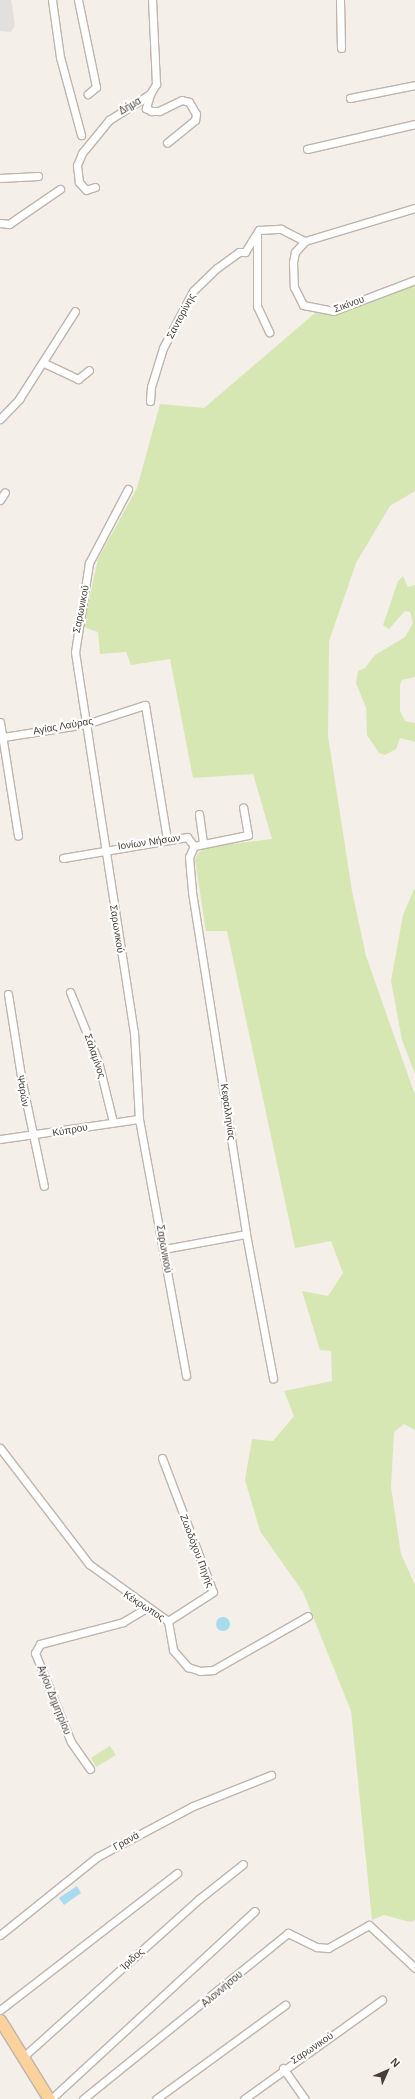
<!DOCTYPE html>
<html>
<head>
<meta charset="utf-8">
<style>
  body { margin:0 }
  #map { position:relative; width:415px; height:2099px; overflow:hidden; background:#f4efe9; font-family:Helvetica,sans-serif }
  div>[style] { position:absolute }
  .green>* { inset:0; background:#d7e7b3 }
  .parking>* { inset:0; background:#e2e0dd }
  .water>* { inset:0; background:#a7dbef }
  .round { border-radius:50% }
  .roads { filter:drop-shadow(1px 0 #bfb5ac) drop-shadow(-1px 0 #bfb5ac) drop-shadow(0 1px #bfb5ac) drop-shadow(0 -1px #bfb5ac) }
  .minor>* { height:7px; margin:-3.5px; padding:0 3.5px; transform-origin:3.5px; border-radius:3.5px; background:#fff }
  .primary>* { height:11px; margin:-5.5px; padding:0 5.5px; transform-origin:5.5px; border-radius:5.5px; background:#fbd29b }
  span { translate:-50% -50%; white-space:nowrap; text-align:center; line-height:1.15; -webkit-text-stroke:4px #fff; paint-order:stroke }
  .street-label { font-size:10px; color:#473f37 }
  .north { position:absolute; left:367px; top:2051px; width:40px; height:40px; -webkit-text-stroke:3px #fff; paint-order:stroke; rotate:45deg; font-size:11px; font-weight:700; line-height:16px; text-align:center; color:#473f37 }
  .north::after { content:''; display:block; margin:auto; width:14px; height:18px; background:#473f37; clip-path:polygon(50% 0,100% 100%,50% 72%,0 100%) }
</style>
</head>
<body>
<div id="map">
  <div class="green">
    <div style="clip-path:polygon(415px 284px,415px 491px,390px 506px,356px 563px,329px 641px,328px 736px,352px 891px,366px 956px,415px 1095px,415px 1430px,404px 1424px,394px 1432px,391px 1487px,401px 1554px,415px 1585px,415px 1920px,410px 1922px,384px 1915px,372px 1920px,351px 1711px,303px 1592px,260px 1531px,245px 1480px,252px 1439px,273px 1441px,294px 1416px,284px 1391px,332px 1381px,331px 1351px,320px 1350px,302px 1291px,328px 1296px,343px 1273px,331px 1241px,295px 1248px,227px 931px,206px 931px,195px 860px,198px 853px,206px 847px,272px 839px,253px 774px,193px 778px,170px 659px,131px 665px,126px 652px,100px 654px,98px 632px,83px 627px,98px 559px,137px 488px,160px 404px,204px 408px,315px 313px,333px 314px)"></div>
    <div style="clip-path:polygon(403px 576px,408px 587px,415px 585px,415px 677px,402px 680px,400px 685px,400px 711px,405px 721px,415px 723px,415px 742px,400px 738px,396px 749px,385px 755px,379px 753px,367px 735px,366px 708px,356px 683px,358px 671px,365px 668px,375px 655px,405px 637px,413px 623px,410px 612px,405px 611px,389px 629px,383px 625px,398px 581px)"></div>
    <div style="clip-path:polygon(415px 887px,415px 1074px,402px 1040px,391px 981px,403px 915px)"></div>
    <div style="clip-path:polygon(110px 1746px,116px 1755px,96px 1767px,91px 1758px)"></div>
  </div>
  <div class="parking">
    <div style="clip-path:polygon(0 0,11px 0,12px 4px,15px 26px,11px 32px,0 31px)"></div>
  </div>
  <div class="water">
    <div class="round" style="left:216px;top:1617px;width:14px;height:14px"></div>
    <div style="clip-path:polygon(77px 1886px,81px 1893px,64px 1905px,59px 1898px)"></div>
  </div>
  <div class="roads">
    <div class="minor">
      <div style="left:52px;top:0;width:58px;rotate:82deg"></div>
      <div style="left:60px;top:57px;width:81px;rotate:74.9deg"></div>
      <div style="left:78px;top:0;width:89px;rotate:78.3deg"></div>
      <div style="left:96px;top:87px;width:11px;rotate:139deg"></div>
      <div style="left:340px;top:0;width:48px;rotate:88.8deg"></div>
      <div style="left:150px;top:94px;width:15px;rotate:106deg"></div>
      <div style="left:146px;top:108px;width:6px;rotate:31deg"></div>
      <div style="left:151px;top:111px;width:8px"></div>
      <div style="left:159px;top:111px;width:25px;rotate:-26deg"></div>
      <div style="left:182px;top:100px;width:7px;rotate:16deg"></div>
      <div style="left:189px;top:102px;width:14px;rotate:60deg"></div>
      <div style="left:196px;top:114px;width:6px;rotate:99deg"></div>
      <div style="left:195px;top:120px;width:36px;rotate:141deg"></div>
      <div style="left:350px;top:98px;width:66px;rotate:-11.3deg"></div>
      <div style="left:307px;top:149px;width:111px;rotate:-13deg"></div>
      <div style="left:0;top:178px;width:38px;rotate:-3deg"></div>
      <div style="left:95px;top:187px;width:9px;rotate:162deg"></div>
      <div style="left:86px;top:190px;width:11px;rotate:-131deg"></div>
      <div style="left:79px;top:182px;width:17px;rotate:-97deg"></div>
      <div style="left:77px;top:165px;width:13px;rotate:-67deg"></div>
      <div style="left:82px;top:153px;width:43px;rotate:-50.7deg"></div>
      <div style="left:109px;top:120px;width:49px;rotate:-32.4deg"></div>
      <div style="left:150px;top:94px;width:12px;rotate:-59deg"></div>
      <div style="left:156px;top:84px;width:84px;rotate:-92.7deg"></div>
      <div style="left:0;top:223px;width:9px;rotate:6deg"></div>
      <div style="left:9px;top:224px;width:62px;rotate:-34.5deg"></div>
      <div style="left:257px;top:234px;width:72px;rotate:90deg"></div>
      <div style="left:257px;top:306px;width:29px;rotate:65deg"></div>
      <div style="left:305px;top:241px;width:15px;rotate:132deg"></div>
      <div style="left:295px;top:252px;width:10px;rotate:101deg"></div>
      <div style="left:293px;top:262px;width:25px;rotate:88deg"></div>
      <div style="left:294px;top:287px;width:20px;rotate:63deg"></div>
      <div style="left:303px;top:305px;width:31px;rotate:11deg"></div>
      <div style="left:333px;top:311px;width:88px;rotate:-20.7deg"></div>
      <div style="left:44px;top:363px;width:38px;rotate:25deg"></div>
      <div style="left:78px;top:379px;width:14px;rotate:-39deg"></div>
      <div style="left:150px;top:401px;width:14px;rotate:-86deg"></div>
      <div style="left:151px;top:387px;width:41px;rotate:-72.9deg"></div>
      <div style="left:163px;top:348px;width:64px;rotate:-62.2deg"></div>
      <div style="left:193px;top:291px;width:33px;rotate:-44deg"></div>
      <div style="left:217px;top:268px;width:27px;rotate:-36deg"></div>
      <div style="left:239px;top:252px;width:6px"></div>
      <div style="left:245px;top:252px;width:26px;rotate:-58deg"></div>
      <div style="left:259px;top:230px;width:22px;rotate:-3deg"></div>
      <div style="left:281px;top:229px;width:27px;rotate:27deg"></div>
      <div style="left:305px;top:241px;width:115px;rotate:-16.7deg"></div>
      <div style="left:0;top:419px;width:28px;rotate:-46deg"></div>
      <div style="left:19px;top:399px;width:104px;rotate:-57.5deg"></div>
      <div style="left:128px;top:489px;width:84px;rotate:117.8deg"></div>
      <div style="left:89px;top:563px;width:90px;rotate:98.9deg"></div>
      <div style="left:75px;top:652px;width:385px;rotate:81.2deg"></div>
      <div style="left:134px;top:1032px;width:87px;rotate:86.7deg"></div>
      <div style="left:139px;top:1119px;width:261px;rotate:79.6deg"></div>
      <div style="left:0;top:500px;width:9px;rotate:-58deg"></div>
      <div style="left:0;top:722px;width:115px;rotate:81deg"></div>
      <div style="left:3px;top:737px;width:84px;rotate:-8.9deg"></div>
      <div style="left:86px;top:724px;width:62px;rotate:-17.9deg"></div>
      <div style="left:145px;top:705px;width:136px;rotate:80.7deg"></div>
      <div style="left:199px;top:814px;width:29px;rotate:82deg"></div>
      <div style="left:194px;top:846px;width:12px;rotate:114deg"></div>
      <div style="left:189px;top:857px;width:35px;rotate:85deg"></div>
      <div style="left:192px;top:892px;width:346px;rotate:81deg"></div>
      <div style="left:246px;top:1234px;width:147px;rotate:79.4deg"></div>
      <div style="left:194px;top:846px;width:55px;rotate:-11.5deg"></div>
      <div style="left:248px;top:835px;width:28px;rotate:-100deg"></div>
      <div style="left:63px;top:858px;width:126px;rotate:-9.6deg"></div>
      <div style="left:187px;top:837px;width:11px;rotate:52deg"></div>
      <div style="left:70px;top:992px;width:74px;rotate:67.9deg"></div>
      <div style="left:98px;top:1061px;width:63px;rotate:76.2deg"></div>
      <div style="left:8px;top:994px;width:89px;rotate:81deg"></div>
      <div style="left:22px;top:1082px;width:106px;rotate:78.1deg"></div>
      <div style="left:0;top:1139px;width:140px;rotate:-8.2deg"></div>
      <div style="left:164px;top:1249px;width:83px;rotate:-10.4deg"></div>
      <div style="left:0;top:1448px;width:146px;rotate:52.5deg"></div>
      <div style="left:89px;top:1564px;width:97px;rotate:35.8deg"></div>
      <div style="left:168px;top:1621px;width:29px;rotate:80deg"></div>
      <div style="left:173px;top:1650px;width:23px;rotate:49deg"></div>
      <div style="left:188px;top:1667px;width:13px;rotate:18deg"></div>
      <div style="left:200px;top:1671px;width:13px;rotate:-4deg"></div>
      <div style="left:213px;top:1670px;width:109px;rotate:-29.6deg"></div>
      <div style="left:162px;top:1458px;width:143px;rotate:69.2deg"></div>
      <div style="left:213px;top:1592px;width:54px;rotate:147.2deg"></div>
      <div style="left:90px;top:1769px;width:33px;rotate:-125deg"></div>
      <div style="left:71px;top:1742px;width:96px;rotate:-112deg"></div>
      <div style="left:35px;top:1653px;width:10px;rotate:-61deg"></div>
      <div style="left:40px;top:1644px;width:86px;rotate:-14.8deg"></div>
      <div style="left:123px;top:1622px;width:27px;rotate:-31deg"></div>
      <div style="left:0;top:1935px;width:124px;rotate:-38.8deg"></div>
      <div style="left:97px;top:1857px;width:109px;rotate:-28deg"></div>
      <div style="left:193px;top:1806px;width:84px;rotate:-21.7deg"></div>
      <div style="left:0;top:2010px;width:224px;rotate:-37.7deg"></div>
      <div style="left:23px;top:2057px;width:237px;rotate:-41.9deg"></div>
      <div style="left:199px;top:1899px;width:56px;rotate:-38.5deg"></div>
      <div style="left:283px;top:2068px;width:38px;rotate:55deg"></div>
      <div style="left:51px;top:2099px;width:277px;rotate:-42.7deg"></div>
      <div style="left:83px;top:2099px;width:264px;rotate:-39deg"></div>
      <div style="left:288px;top:1933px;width:32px;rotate:26deg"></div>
      <div style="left:317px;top:1947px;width:11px;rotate:5deg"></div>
      <div style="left:328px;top:1948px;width:47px;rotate:-29.3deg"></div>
      <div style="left:369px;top:1925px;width:63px;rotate:43.1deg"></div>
      <div style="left:156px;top:2099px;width:160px;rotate:-36.1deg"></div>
      <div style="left:244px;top:2099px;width:170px;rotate:-35.7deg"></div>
    </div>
    <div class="primary">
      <div style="left:0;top:2020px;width:93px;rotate:58.2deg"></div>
    </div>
  </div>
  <div class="street-label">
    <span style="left:130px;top:106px;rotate:-31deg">Δήμα</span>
    <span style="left:349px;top:304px;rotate:-20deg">Σικίνου</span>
    <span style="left:181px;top:316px;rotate:-62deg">Σαντορίνης</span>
    <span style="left:81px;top:609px;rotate:-79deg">Σαρωνικού</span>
    <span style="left:63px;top:726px;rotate:-10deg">Αγίας Λαύρας</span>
    <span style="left:149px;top:842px;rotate:-8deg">Ιονίων Νήσων</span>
    <span style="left:117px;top:929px;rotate:81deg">Σαρωνικού</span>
    <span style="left:95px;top:1056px;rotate:71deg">Σαλαμίνος</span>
    <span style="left:23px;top:1091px;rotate:80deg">Ψαρών</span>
    <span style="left:228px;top:1112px;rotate:82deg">Κεφαλληνίας</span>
    <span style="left:70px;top:1130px;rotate:-10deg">Κύπρου</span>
    <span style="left:164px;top:1249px;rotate:80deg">Σαρωνικού</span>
    <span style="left:197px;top:1551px;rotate:69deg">Ζωοδόχου Πηγής</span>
    <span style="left:144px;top:1606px;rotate:33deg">Κέκρωπος</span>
    <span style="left:54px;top:1700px;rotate:68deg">Αγίου Δημητρίου</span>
    <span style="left:126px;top:1841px;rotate:-29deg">Γρανά</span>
    <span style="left:132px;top:1959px;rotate:-42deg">Ίριδος</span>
    <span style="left:222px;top:1989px;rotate:-40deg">Αλοννήσου</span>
    <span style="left:312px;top:2048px;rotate:-34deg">Σαρωνικού</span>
  </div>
  <div class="north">N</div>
</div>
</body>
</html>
